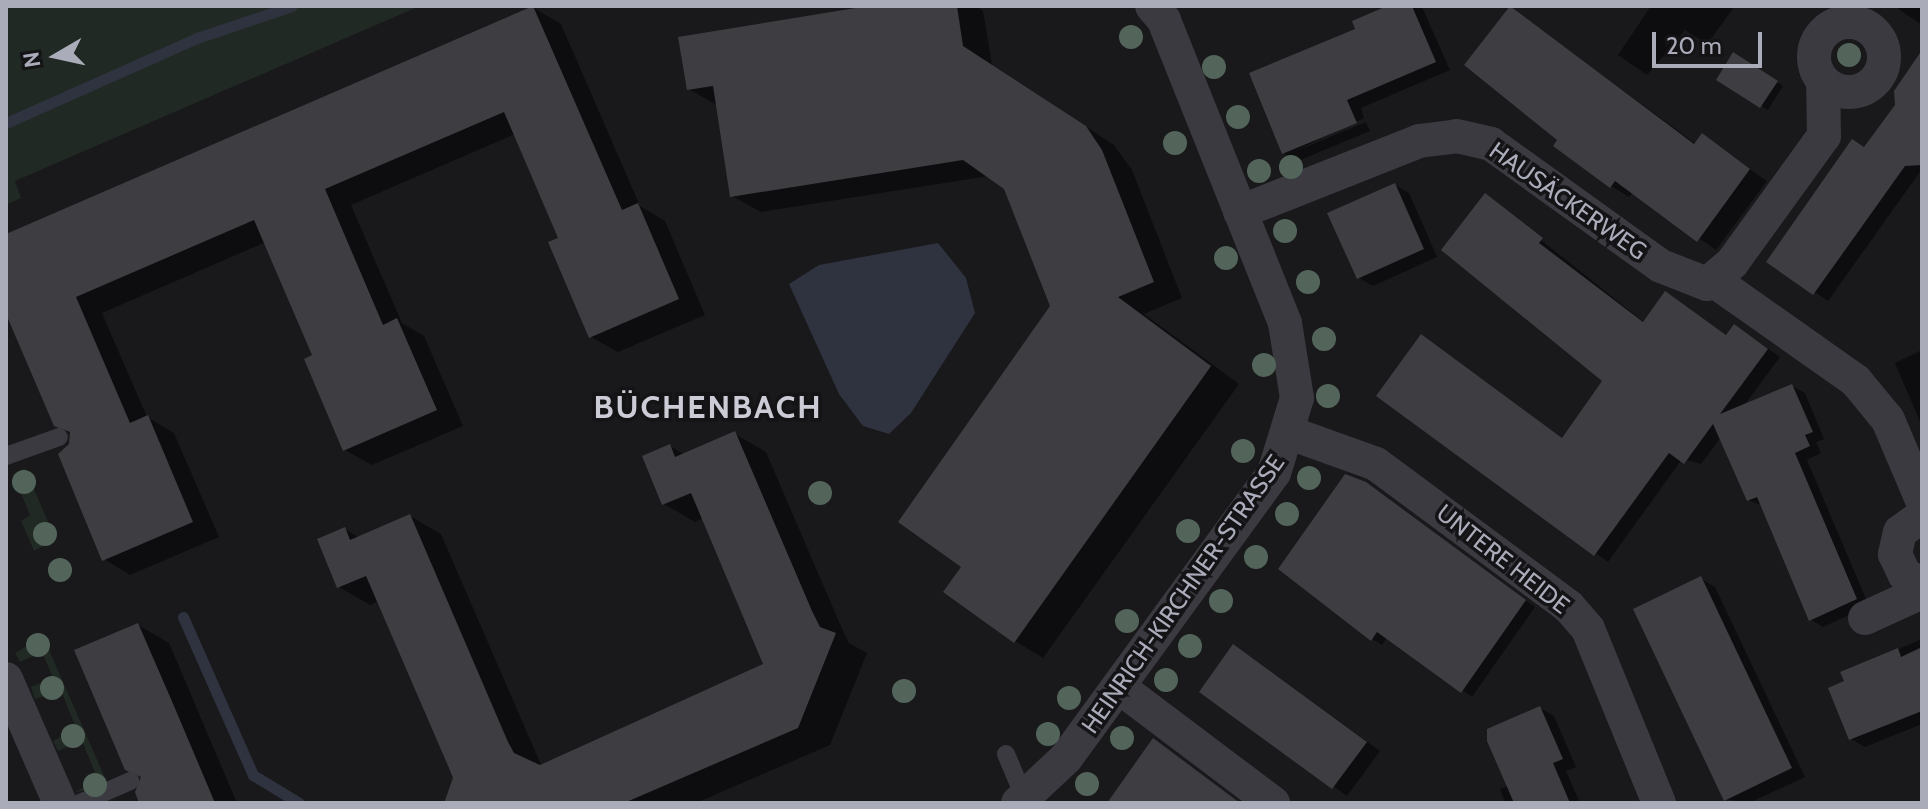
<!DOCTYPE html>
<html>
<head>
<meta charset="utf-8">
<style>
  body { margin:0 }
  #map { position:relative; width:1928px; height:809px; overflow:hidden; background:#19181b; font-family:Cabin,sans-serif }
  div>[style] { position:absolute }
  .green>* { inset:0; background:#202923 }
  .water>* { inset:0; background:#2f333f }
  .shadow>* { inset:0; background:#0007 }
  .stream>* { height:11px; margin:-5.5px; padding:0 5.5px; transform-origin:5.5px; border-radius:5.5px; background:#2f333f }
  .building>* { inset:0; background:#3e3e42 }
  .lane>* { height:18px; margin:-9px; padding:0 9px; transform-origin:9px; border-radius:9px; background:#3a3a40 }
  .street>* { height:34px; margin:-17px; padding:0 17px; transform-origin:17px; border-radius:17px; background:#3a3a40 }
  .street>.ring { margin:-17px; padding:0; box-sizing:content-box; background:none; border:34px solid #3a3a40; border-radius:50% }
  .trees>* { width:24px; height:24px; margin:-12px; border-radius:50%; background:#53655a }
  span { translate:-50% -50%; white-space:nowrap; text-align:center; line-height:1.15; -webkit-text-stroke:7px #141316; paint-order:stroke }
  .street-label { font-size:24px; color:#abacba }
  .district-label { font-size:32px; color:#ccccd6; font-weight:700; letter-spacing:2px }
  .frame { position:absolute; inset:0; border:8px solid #abacba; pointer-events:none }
  .north { position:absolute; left:16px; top:16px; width:80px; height:80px; -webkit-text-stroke:6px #141316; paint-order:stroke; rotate:261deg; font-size:22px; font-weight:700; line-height:32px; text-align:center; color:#abacba }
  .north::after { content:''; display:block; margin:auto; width:28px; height:36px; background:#abacba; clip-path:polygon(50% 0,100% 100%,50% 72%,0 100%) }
  .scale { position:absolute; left:1652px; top:32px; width:110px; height:36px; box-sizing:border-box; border:4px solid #abacba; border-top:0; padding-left:10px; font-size:24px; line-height:28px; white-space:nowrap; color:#abacba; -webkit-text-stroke:6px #141316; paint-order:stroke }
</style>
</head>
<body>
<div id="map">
  <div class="green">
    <div style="clip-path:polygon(12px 6px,420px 6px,15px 181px,21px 198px,6px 205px,6px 9px)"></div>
    <div style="clip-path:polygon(25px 468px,52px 531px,47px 544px,34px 551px,21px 521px,30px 515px,13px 474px)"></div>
    <div style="clip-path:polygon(43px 636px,109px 787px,75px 792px,98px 780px,82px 741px,58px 751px,53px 741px,76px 728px,61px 691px,35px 699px,31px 687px,53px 678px,42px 652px,20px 662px,15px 653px)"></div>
  </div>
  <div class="water">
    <div style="clip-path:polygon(938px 243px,966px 278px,975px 313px,911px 413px,889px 434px,863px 426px,839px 394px,789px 284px,819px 265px)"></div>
  </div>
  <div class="shadow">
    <div style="clip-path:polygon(880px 6px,975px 6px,983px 11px,992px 65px,1114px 145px,1132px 170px,1182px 298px,1144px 314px,1239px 384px,1043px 658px,1015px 641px,964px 567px,1053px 306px,1005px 188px,989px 176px,761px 212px,732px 196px,718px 106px,689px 89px)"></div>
    <div style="clip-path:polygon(1392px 6px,1422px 7px,1450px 70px,1361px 108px,1364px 118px,1291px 153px,1366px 122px,1370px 131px,1298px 161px,1284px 153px,1358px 30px)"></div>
    <div style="clip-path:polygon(1651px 6px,1735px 6px,1707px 44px,1685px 30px,1647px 75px,1618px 55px)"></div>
    <div style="clip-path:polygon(1894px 6px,1922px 6px,1922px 25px,1919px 23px)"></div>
    <div style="clip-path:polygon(534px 8px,561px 24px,640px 206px,665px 221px,705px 315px,618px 352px,591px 337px,561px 239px,515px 134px,351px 205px,402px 323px,424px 336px,463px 426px,372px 465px,345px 450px,315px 356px,266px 242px,102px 313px,147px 417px,174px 433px,219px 537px,130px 575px,104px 559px,72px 434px,56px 425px,6px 310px,6px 236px)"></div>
    <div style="clip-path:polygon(1511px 8px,1696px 144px,1702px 136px,1767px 181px,1716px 250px,1633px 192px,1629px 197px,1611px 186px,1560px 139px)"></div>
    <div style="clip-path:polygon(1922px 53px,1922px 169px,1828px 301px,1769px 261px,1865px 149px,1897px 105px)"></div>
    <div style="clip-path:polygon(1734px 55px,1783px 86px,1768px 110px,1718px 80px)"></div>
    <div style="clip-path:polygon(1395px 185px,1409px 193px,1437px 257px,1373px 286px,1359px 278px)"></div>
    <div style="clip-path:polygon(1485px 195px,1645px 323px,1678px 301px,1728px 336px,1735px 326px,1780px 357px,1743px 407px,1792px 386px,1805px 393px,1824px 439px,1816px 442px,1821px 453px,1807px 460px,1869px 606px,1823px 627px,1810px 619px,1763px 506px,1748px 500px,1721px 437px,1701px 464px,1682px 459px,1608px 562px,1378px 395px,1434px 344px,1563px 439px,1604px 381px)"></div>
    <div style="clip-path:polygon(1922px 350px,1922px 426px,1895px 363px)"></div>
    <div style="clip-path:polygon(735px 434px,766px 452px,843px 631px,849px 643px,867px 653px,830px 745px,696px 803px,446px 803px,455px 778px,379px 601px,370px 605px,339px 587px,345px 529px,360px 538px,410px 516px,441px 534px,542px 767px,766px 665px,704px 518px,695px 522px,664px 504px,670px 446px,685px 455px)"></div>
    <div style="clip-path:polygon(1377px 490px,1535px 607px,1472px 697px,1387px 637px,1382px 645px,1372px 639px)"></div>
    <div style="clip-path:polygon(1701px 579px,1715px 587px,1805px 777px,1749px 803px,1725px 799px)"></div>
    <div style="clip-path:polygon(138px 625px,169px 643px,237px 803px,142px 803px)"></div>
    <div style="clip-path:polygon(1922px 639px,1922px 724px,1865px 747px,1851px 739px,1843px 673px)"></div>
    <div style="clip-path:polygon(1248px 655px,1380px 751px,1347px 796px,1202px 691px)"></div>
    <div style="clip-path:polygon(1540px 708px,1554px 716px,1576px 767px,1566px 771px,1580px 803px,1505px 803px,1500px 789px,1508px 786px)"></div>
  </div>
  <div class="stream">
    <div style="left:6px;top:123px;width:209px;rotate:-24deg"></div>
    <div style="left:197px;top:38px;width:100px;rotate:-18.6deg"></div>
    <div style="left:183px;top:617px;width:173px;rotate:66.1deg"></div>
    <div style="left:253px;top:775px;width:54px;rotate:31.3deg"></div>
  </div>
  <div class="building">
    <div style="clip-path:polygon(533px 6px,622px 210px,638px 203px,679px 299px,589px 338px,548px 242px,558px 238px,504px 112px,325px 189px,383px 325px,397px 318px,437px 410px,343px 451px,304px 359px,312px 355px,254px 220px,76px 297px,130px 423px,148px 415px,193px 522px,102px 561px,58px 454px,69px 444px,70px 432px,54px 426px,6px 314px,6px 234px)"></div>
    <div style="clip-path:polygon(868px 6px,957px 6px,963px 46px,1086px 126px,1102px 150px,1154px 282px,1118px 297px,1211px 366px,1014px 643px,943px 592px,961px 567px,898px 522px,1050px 306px,1004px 189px,963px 160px,730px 197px,713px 86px,687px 90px,678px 37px)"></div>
    <div style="clip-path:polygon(1387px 6px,1412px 6px,1436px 62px,1347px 100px,1357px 123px,1282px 154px,1249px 73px,1355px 29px,1352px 21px)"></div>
    <div style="clip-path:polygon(1510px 6px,1694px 144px,1702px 133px,1750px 169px,1697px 242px,1615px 181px,1610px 188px,1553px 146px,1557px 140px,1464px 65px)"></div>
    <div style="clip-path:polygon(1922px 50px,1922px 165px,1905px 166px,1813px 295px,1766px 262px,1852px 139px,1864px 147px,1895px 105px,1894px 91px)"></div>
    <div style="clip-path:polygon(1733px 52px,1778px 81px,1760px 108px,1716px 80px)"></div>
    <div style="clip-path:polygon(1395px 183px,1424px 249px,1357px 279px,1327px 213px)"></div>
    <div style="clip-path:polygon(1485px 193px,1543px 238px,1539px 243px,1643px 322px,1665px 291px,1726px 335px,1734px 324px,1768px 349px,1720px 414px,1792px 384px,1813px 432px,1805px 435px,1810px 446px,1795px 453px,1857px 599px,1809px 621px,1757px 497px,1747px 501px,1713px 424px,1684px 464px,1669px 453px,1594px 556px,1376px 396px,1421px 334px,1562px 438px,1602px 381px,1441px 250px)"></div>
    <div style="clip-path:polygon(735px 431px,812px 611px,820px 627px,836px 633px,798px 728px,624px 803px,444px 803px,453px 778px,449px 768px,366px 576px,337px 588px,317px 539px,345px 527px,350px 540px,410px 514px,508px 742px,514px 753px,540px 765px,763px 664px,691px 493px,662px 505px,642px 456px,670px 444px,675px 457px)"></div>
    <div style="clip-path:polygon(1345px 474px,1366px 482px,1526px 600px,1461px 693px,1377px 632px,1371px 641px,1278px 569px)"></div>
    <div style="clip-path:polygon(1701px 576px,1792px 768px,1724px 801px,1633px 609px)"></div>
    <div style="clip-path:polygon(138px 623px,174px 706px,215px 803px,139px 803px,135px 792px,141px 777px,125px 770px,74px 650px)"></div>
    <div style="clip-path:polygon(1233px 644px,1367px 742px,1332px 789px,1199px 692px)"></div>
    <div style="clip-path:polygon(1922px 647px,1922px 711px,1849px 740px,1828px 688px,1844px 681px,1840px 672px,1898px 648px,1901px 657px)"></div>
    <div style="clip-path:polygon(1540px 706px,1563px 759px,1553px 763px,1570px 803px,1514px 803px,1487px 741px,1487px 729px)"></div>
    <div style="clip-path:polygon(1153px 738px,1240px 803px,1107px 803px)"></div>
  </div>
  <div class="lane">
    <div style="left:6px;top:456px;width:56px;rotate:-19.7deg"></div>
    <div style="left:1006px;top:754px;width:49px;rotate:67.1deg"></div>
    <div style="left:80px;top:803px;width:55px;rotate:-23.7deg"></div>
  </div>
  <div class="street">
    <div class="ring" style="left:1814px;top:22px;width:36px;height:36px"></div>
    <div style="left:1240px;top:212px;width:193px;rotate:-21.6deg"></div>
    <div style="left:1419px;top:141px;width:38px;rotate:-7deg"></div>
    <div style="left:1457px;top:136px;width:35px;rotate:13deg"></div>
    <div style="left:1491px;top:144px;width:209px;rotate:35.7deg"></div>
    <div style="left:1661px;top:266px;width:49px;rotate:21.4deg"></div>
    <div style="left:1707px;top:284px;width:33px;rotate:-40deg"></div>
    <div style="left:1732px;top:263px;width:157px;rotate:-54.1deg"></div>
    <div style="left:1824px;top:136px;width:55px;rotate:-91deg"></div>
    <div style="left:1713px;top:280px;width:175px;rotate:35.2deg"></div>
    <div style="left:1856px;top:381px;width:50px;rotate:50.6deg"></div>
    <div style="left:1888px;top:420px;width:87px;rotate:67deg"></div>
    <div style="left:1290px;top:433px;width:91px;rotate:19.8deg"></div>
    <div style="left:1376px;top:464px;width:240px;rotate:36.5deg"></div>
    <div style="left:1569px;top:607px;width:29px;rotate:49deg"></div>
    <div style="left:1588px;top:629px;width:188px;rotate:67.8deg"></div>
    <div style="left:1922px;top:516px;width:27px;rotate:144deg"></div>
    <div style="left:1900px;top:532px;width:23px;rotate:103deg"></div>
    <div style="left:1895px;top:554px;width:23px;rotate:65deg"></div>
    <div style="left:1905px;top:575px;width:19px;rotate:28deg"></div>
    <div style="left:1865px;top:618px;width:63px;rotate:-24.5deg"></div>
    <div style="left:6px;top:679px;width:135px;rotate:66.5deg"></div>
    <div style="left:1119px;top:687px;width:193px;rotate:37deg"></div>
    <div style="left:1018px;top:803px;width:66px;rotate:-43.2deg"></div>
    <div style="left:1066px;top:758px;width:353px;rotate:-53.9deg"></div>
    <div style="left:1274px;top:473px;width:78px;rotate:-73deg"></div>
    <div style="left:1297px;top:398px;width:76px;rotate:-99.1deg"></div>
    <div style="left:1285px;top:323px;width:326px;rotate:-111.8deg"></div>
    <div style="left:1164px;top:20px;width:18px;rotate:-131deg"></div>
  </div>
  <div class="trees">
    <div style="left:1131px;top:37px"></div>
    <div style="left:1849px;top:55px"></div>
    <div style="left:1214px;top:67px"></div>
    <div style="left:1238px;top:117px"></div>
    <div style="left:1175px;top:143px"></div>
    <div style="left:1291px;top:167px"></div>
    <div style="left:1259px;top:171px"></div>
    <div style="left:1285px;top:231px"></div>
    <div style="left:1226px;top:258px"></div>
    <div style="left:1308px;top:282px"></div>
    <div style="left:1324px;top:339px"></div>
    <div style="left:1264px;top:365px"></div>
    <div style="left:1328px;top:396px"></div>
    <div style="left:1243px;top:451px"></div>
    <div style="left:1309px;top:478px"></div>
    <div style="left:24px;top:482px"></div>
    <div style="left:820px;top:493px"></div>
    <div style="left:1287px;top:514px"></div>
    <div style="left:1188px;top:531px"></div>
    <div style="left:45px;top:534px"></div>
    <div style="left:1256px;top:557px"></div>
    <div style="left:60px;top:570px"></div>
    <div style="left:1221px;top:601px"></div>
    <div style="left:1127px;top:621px"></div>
    <div style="left:38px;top:645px"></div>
    <div style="left:1190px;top:646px"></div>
    <div style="left:1166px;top:680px"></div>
    <div style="left:52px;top:688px"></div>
    <div style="left:904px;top:691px"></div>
    <div style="left:1069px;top:698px"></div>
    <div style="left:1048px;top:734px"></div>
    <div style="left:73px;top:736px"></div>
    <div style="left:1122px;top:738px"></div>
    <div style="left:1087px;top:784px"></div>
    <div style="left:95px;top:785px"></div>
  </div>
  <div class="street-label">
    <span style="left:1568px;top:201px;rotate:35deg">HAUSÄCKERWEG</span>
    <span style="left:1503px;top:559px;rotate:38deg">UNTERE HEIDE</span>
    <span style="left:1183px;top:594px;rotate:-55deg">HEINRICH-KIRCHNER-STRASSE</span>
  </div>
  <div class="district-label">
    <span style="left:708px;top:407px">BÜCHENBACH</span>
  </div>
  <div class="frame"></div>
  <div class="north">N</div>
  <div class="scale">20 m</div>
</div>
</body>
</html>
